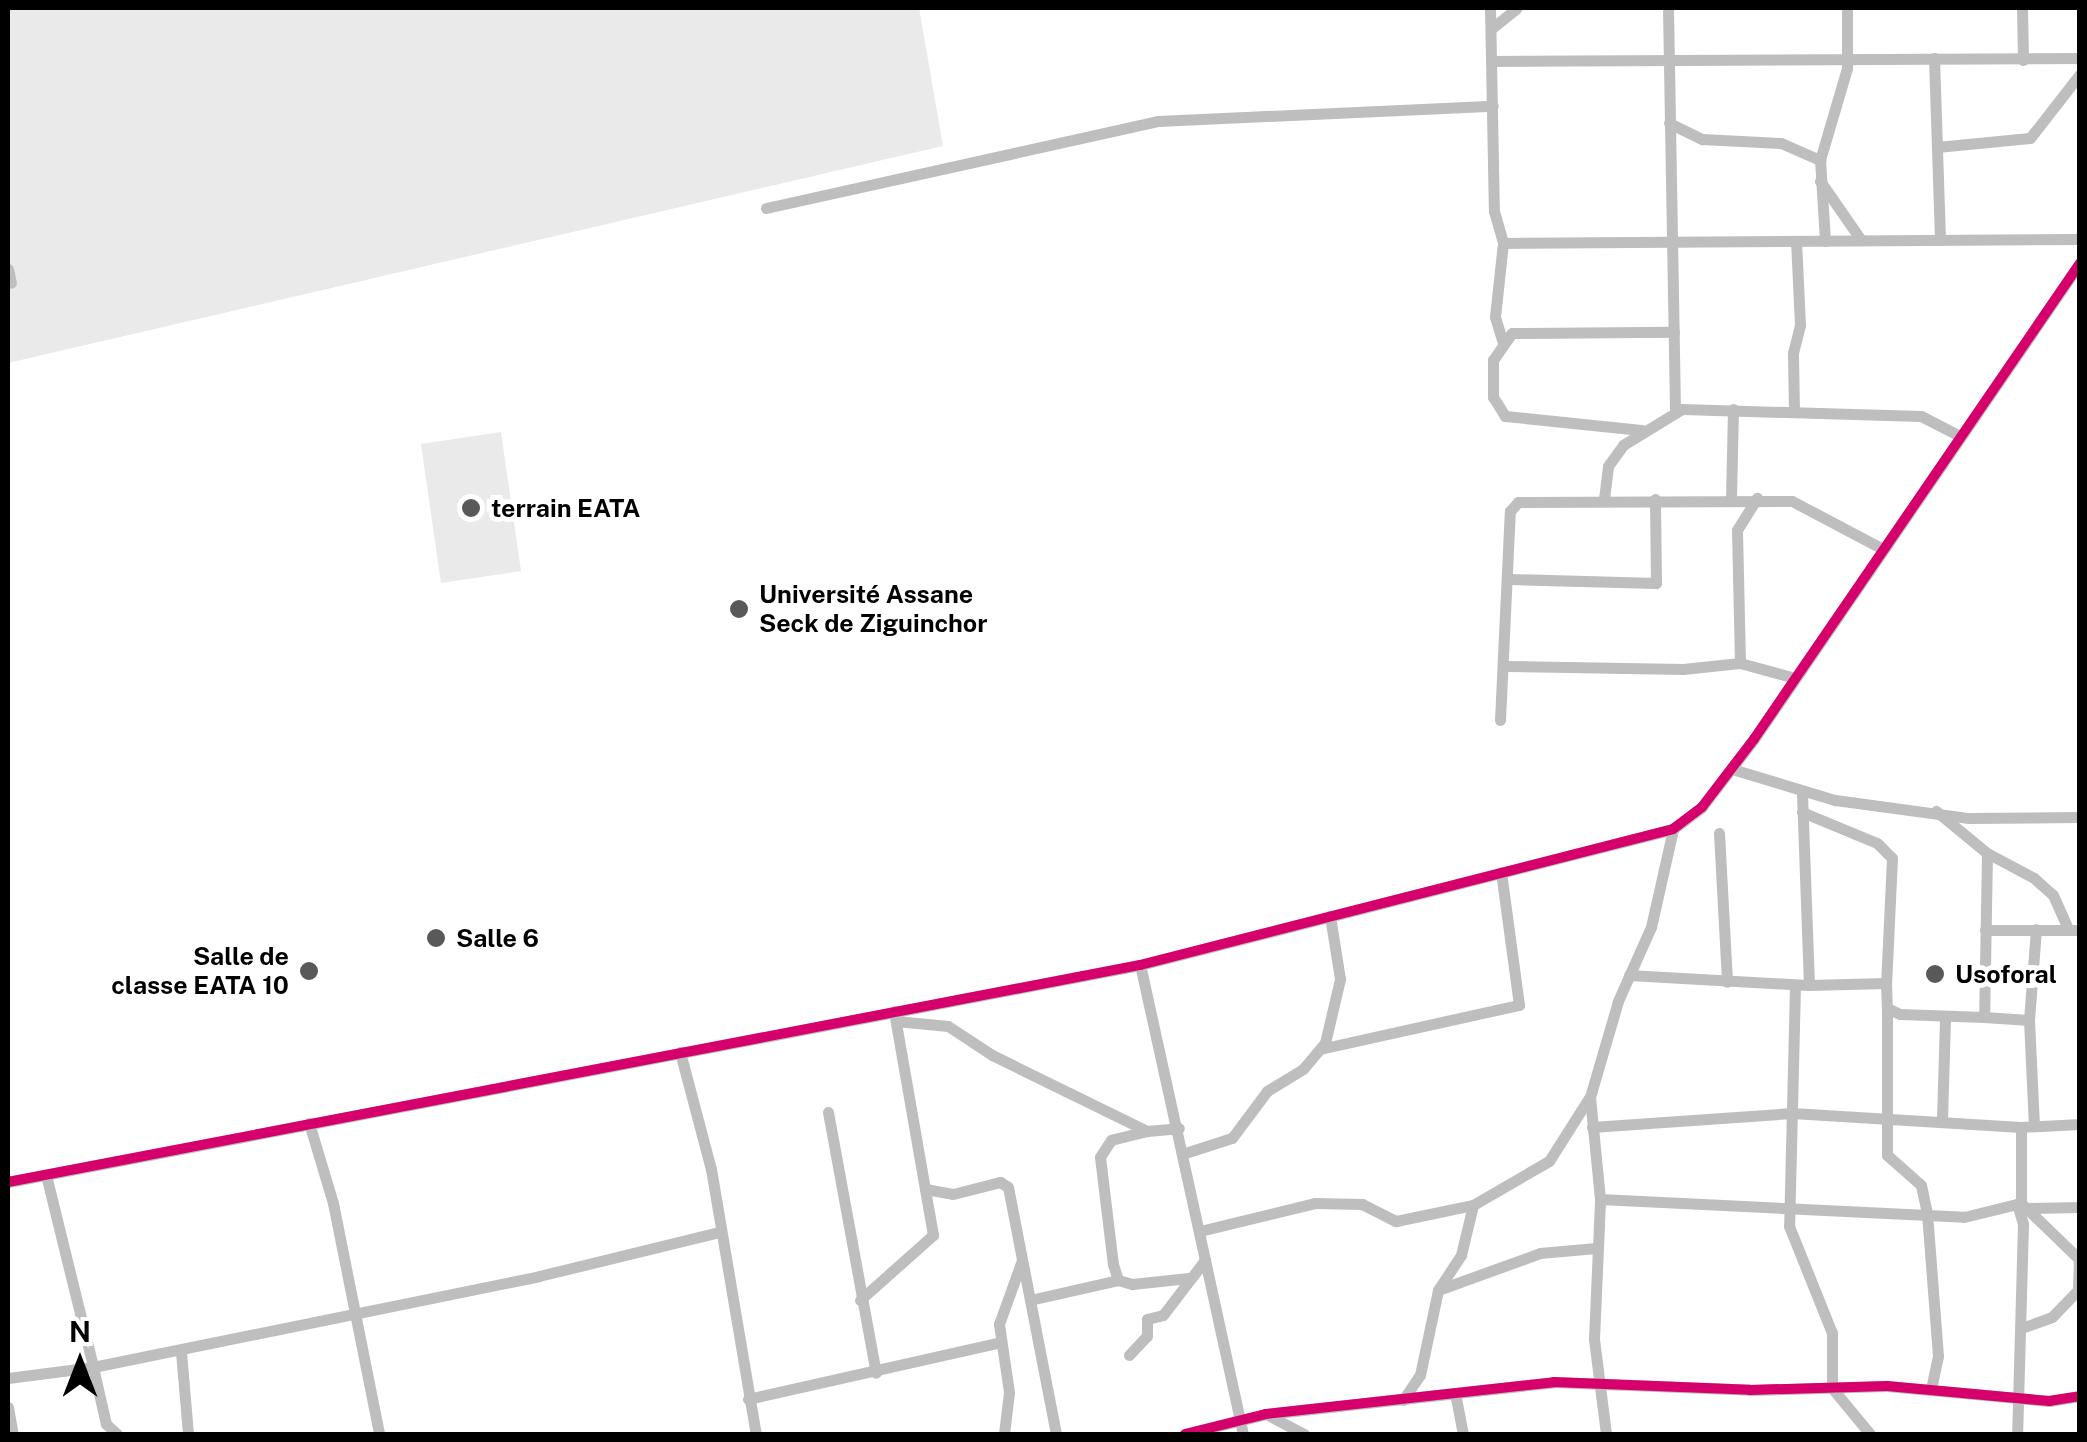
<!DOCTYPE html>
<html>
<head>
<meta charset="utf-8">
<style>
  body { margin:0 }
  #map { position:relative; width:2087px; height:1442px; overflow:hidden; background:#fff; font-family:"Public Sans",sans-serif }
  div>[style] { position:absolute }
  .green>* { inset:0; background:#eaeaea }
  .minor>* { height:11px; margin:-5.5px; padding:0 5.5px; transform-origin:5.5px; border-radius:5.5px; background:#bebebe }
  .cycleway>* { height:10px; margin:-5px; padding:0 5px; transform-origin:5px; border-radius:5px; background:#d6006c }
  .dots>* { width:28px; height:28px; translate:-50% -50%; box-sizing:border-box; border:5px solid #fff; border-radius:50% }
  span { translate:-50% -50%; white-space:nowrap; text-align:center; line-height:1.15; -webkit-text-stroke:10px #fff; paint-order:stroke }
  .poi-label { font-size:25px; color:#000; font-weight:700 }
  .left { translate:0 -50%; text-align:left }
  .right { translate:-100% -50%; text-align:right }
  .frame { position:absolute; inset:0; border:10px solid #000; pointer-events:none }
  .north { position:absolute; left:30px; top:1312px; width:100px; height:100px; -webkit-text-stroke:8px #fff; paint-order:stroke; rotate:0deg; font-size:28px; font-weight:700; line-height:40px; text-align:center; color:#000 }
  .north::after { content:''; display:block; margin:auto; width:35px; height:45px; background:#000; clip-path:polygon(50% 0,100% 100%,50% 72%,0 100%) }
</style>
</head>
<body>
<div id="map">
  <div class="green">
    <div style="clip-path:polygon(8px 8px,919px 8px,943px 146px,8px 363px)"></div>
    <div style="clip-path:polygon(501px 432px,521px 571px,441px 583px,421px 444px)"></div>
  </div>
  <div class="minor">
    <div style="left:1490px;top:8px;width:203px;rotate:88.9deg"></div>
    <div style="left:1494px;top:211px;width:33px;rotate:74deg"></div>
    <div style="left:1503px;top:243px;width:74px;rotate:96.2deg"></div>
    <div style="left:1495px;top:317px;width:24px;rotate:73deg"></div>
    <div style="left:1668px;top:8px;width:403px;rotate:89deg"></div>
    <div style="left:2022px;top:8px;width:52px;rotate:88.9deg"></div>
    <div style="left:1491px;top:29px;width:33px;rotate:-39deg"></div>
    <div style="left:1934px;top:58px;width:182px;rotate:88.1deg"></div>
    <div style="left:1492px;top:61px;width:588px;rotate:-0.29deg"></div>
    <div style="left:1669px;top:123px;width:37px;rotate:26deg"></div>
    <div style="left:1702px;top:139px;width:79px;rotate:2.9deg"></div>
    <div style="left:1781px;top:143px;width:43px;rotate:23.6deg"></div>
    <div style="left:1937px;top:147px;width:93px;rotate:-5.5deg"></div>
    <div style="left:2030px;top:138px;width:81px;rotate:-52deg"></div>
    <div style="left:1820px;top:181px;width:72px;rotate:55.2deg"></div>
    <div style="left:766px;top:208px;width:402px;rotate:-12.5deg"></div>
    <div style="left:1158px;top:121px;width:335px;rotate:-2.6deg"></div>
    <div style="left:1825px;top:241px;width:81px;rotate:-93.5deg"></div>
    <div style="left:1820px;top:160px;width:96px;rotate:-73.6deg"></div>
    <div style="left:1847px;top:68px;width:60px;rotate:-90deg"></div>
    <div style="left:1503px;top:243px;width:577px;rotate:-0.4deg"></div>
    <div style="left:8px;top:269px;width:14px;rotate:78deg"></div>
    <div style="left:1794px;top:412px;width:59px;rotate:-91deg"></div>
    <div style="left:1793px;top:353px;width:29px;rotate:-76deg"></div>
    <div style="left:1800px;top:325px;width:84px;rotate:-92.7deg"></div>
    <div style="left:1641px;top:430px;width:137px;rotate:-174.1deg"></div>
    <div style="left:1505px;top:416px;width:22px;rotate:-122deg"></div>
    <div style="left:1493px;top:397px;width:37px;rotate:-90deg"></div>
    <div style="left:1493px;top:360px;width:33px;rotate:-55deg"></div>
    <div style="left:1512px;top:333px;width:162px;rotate:-0.4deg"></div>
    <div style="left:1731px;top:498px;width:89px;rotate:-88.7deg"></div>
    <div style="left:1604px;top:499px;width:33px;rotate:-83deg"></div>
    <div style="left:1608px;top:466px;width:26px;rotate:-54deg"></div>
    <div style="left:1623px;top:445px;width:69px;rotate:-31.4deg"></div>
    <div style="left:1682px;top:409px;width:239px;rotate:1.7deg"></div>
    <div style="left:1921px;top:416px;width:44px;rotate:27.1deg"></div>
    <div style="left:1510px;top:579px;width:146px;rotate:1.6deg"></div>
    <div style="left:1656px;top:583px;width:84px;rotate:-90.7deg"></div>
    <div style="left:1740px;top:663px;width:133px;rotate:-91.3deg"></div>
    <div style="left:1737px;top:530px;width:38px;rotate:-58deg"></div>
    <div style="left:1507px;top:666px;width:176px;rotate:1deg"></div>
    <div style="left:1683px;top:669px;width:57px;rotate:-6deg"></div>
    <div style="left:1740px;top:663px;width:57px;rotate:15.3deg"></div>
    <div style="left:1500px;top:720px;width:209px;rotate:-87.3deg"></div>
    <div style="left:1510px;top:511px;width:12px;rotate:-48deg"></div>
    <div style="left:1518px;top:502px;width:274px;rotate:-0.2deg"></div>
    <div style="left:1792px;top:501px;width:103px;rotate:27.8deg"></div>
    <div style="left:1732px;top:769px;width:108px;rotate:16.8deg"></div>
    <div style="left:1835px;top:800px;width:135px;rotate:7.7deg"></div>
    <div style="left:1969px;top:818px;width:111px;rotate:-0.5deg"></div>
    <div style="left:1936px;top:811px;width:66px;rotate:39.5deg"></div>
    <div style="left:1987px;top:853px;width:53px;rotate:28deg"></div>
    <div style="left:2034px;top:878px;width:25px;rotate:42deg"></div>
    <div style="left:2053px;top:895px;width:37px;rotate:66deg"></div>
    <div style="left:1802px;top:812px;width:81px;rotate:22.5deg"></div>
    <div style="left:1877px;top:843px;width:21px;rotate:45deg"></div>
    <div style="left:1892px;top:858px;width:125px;rotate:92.7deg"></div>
    <div style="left:1719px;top:833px;width:149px;rotate:86.9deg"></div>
    <div style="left:1987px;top:853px;width:164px;rotate:91deg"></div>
    <div style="left:1984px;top:1017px;width:45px;rotate:3.8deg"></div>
    <div style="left:2029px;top:1020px;width:106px;rotate:87.3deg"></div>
    <div style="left:1985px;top:930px;width:95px"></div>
    <div style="left:1629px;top:975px;width:180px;rotate:3.2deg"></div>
    <div style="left:1809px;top:985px;width:194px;rotate:-92.1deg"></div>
    <div style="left:1809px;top:985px;width:77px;rotate:-1.5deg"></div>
    <div style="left:1886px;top:983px;width:25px;rotate:88deg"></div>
    <div style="left:1887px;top:1008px;width:14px;rotate:25deg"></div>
    <div style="left:1900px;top:1014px;width:84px;rotate:2deg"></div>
    <div style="left:1795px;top:986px;width:240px;rotate:91.4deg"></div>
    <div style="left:1789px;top:1226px;width:115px;rotate:68.1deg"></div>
    <div style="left:1832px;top:1333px;width:55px;rotate:90deg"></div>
    <div style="left:1832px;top:1388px;width:60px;rotate:50.4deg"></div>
    <div style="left:1887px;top:1008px;width:147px;rotate:90deg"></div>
    <div style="left:1887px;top:1155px;width:45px;rotate:41.4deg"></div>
    <div style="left:1921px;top:1185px;width:29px;rotate:78deg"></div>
    <div style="left:1927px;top:1213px;width:143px;rotate:85.6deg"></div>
    <div style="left:1938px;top:1356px;width:33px;rotate:102deg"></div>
    <div style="left:2029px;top:1020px;width:91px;rotate:-85.6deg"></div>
    <div style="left:896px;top:1021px;width:52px;rotate:5.5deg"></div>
    <div style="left:948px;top:1026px;width:53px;rotate:33.4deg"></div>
    <div style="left:992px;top:1055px;width:173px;rotate:26.1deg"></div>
    <div style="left:1147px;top:1131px;width:32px;rotate:-5deg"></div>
    <div style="left:1320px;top:1049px;width:204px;rotate:-12.5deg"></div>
    <div style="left:1519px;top:1005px;width:134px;rotate:-97.7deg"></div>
    <div style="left:680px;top:1052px;width:121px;rotate:75.2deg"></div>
    <div style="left:711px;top:1169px;width:269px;rotate:80.4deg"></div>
    <div style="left:828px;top:1112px;width:265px;rotate:79.6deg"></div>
    <div style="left:1942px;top:1120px;width:103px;rotate:-88.3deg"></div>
    <div style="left:309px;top:1123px;width:84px;rotate:73.3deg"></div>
    <div style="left:333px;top:1203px;width:236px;rotate:78.7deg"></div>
    <div style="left:1592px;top:1127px;width:200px;rotate:-4deg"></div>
    <div style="left:1792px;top:1113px;width:229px;rotate:3.5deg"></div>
    <div style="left:2021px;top:1127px;width:59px;rotate:-2.9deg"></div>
    <div style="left:2021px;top:1127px;width:76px;rotate:90deg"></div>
    <div style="left:2021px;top:1203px;width:81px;rotate:44deg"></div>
    <div style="left:2079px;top:1259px;width:31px;rotate:92deg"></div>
    <div style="left:2078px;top:1290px;width:37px;rotate:134deg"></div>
    <div style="left:2052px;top:1317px;width:32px;rotate:160deg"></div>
    <div style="left:1147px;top:1131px;width:37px;rotate:166deg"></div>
    <div style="left:1111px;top:1140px;width:20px;rotate:123deg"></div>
    <div style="left:1100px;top:1157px;width:108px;rotate:83.1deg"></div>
    <div style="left:1113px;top:1264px;width:17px;rotate:73deg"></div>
    <div style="left:1118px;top:1280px;width:15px;rotate:16deg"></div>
    <div style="left:1132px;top:1284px;width:57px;rotate:-6deg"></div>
    <div style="left:1185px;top:1153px;width:49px;rotate:-17.7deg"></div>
    <div style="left:1232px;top:1138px;width:59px;rotate:-53.3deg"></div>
    <div style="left:1267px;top:1091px;width:42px;rotate:-31.4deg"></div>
    <div style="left:1303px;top:1069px;width:34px;rotate:-50deg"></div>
    <div style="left:1325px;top:1043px;width:66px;rotate:-76.8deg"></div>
    <div style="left:1340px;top:979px;width:64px;rotate:-99deg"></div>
    <div style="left:46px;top:1175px;width:198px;rotate:76.2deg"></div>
    <div style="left:93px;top:1367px;width:455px;rotate:-11.5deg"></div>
    <div style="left:539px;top:1276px;width:185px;rotate:-13.7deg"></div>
    <div style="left:8px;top:1182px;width:1153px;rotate:-10.85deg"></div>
    <div style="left:1140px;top:965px;width:550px;rotate:-14.31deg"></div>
    <div style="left:1673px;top:829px;width:36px;rotate:-37deg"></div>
    <div style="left:1702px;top:807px;width:86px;rotate:-52.6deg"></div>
    <div style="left:1754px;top:739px;width:577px;rotate:-55.59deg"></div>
    <div style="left:925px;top:1189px;width:28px;rotate:10deg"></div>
    <div style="left:953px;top:1194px;width:49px;rotate:-14.3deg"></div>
    <div style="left:1000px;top:1182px;width:9px;rotate:32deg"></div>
    <div style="left:1008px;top:1187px;width:252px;rotate:79deg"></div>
    <div style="left:1600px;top:1199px;width:364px;rotate:2.8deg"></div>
    <div style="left:1964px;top:1217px;width:55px;rotate:-13.8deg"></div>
    <div style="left:2017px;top:1204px;width:21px;rotate:73deg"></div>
    <div style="left:2023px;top:1224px;width:210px;rotate:91.6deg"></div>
    <div style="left:2028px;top:1208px;width:52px;rotate:-1.1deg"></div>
    <div style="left:1200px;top:1231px;width:118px;rotate:-13.7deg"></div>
    <div style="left:1315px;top:1203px;width:47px;rotate:1.2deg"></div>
    <div style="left:1362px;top:1204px;width:38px;rotate:27deg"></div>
    <div style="left:1396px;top:1221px;width:79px;rotate:-11.7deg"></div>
    <div style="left:1473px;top:1205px;width:88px;rotate:-30.1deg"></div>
    <div style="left:1549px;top:1161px;width:75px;rotate:-57.6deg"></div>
    <div style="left:1205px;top:1260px;width:178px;rotate:77.7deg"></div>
    <div style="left:1438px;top:1290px;width:109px;rotate:-19.9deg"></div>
    <div style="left:1540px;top:1253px;width:56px;rotate:-5.1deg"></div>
    <div style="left:860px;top:1300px;width:98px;rotate:-41.7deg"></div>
    <div style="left:933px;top:1235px;width:227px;rotate:-99.9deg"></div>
    <div style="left:1030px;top:1300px;width:90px;rotate:-12.8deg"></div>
    <div style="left:181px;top:1352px;width:82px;rotate:85.1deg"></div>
    <div style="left:1129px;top:1355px;width:26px;rotate:-47deg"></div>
    <div style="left:1147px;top:1336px;width:17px;rotate:-90deg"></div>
    <div style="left:1147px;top:1319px;width:16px;rotate:-14deg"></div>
    <div style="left:1163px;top:1315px;width:69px;rotate:-52.6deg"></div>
    <div style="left:1205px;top:1260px;width:302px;rotate:-102.4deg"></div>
    <div style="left:8px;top:1378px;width:86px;rotate:-7.4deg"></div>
    <div style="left:93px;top:1367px;width:58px;rotate:77.2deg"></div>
    <div style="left:106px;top:1424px;width:15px;rotate:42deg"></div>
    <div style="left:1455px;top:1393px;width:42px;rotate:79deg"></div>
    <div style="left:748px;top:1399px;width:258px;rotate:-12.7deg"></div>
    <div style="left:1403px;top:1400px;width:30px;rotate:-56deg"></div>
    <div style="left:1420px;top:1375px;width:87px;rotate:-78deg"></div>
    <div style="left:1438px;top:1290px;width:42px;rotate:-56.7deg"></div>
    <div style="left:1461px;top:1255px;width:51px;rotate:-76.5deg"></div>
    <div style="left:8px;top:1407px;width:27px;rotate:80deg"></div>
    <div style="left:1266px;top:1414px;width:43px;rotate:27.8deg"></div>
    <div style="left:1004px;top:1434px;width:42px;rotate:-83.2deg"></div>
    <div style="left:1009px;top:1392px;width:69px;rotate:-98.4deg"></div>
    <div style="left:999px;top:1324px;width:68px;rotate:-70.2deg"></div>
    <div style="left:1185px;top:1434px;width:83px;rotate:-13.9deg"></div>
    <div style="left:1266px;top:1414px;width:290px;rotate:-6.3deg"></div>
    <div style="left:1554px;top:1382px;width:196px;rotate:2.3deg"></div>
    <div style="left:1750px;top:1390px;width:137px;rotate:-1.7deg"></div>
    <div style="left:1887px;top:1386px;width:163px;rotate:5.3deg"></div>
    <div style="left:2049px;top:1401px;width:31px;rotate:-9deg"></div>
    <div style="left:1606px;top:1434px;width:96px;rotate:-97.2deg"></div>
    <div style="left:1594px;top:1339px;width:140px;rotate:-87.5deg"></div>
    <div style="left:1600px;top:1199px;width:102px;rotate:-95.6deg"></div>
    <div style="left:1590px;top:1097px;width:100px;rotate:-73.7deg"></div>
    <div style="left:1618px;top:1001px;width:81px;rotate:-66deg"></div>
    <div style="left:1651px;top:927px;width:100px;rotate:-77.3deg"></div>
  </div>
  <div class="cycleway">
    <div style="left:8px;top:1182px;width:1153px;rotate:-10.85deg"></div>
    <div style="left:1140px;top:965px;width:550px;rotate:-14.31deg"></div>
    <div style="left:1673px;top:829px;width:36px;rotate:-37deg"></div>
    <div style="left:1702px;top:807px;width:86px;rotate:-52.6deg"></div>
    <div style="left:1754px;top:739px;width:577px;rotate:-55.59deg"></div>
    <div style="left:1185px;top:1434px;width:83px;rotate:-13.9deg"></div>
    <div style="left:1266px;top:1414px;width:290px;rotate:-6.3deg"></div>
    <div style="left:1554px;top:1382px;width:196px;rotate:2.3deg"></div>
    <div style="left:1750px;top:1390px;width:137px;rotate:-1.7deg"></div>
    <div style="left:1887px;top:1386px;width:163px;rotate:5.3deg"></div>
    <div style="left:2049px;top:1401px;width:31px;rotate:-9deg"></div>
  </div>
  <div class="dots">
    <div style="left:471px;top:508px;background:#595959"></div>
    <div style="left:739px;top:609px;background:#595959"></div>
    <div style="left:436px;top:938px;background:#595959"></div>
    <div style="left:309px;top:971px;background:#595959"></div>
    <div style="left:1935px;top:974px;background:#595959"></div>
  </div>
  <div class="poi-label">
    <span class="left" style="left:491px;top:508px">terrain EATA</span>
    <span class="left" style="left:759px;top:609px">Université Assane<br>Seck de Ziguinchor</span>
    <span class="left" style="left:456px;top:938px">Salle 6</span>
    <span class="right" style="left:289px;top:971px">Salle de<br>classe EATA 10</span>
    <span class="left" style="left:1955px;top:974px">Usoforal</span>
  </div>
  <div class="frame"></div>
  <div class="north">N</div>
</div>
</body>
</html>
